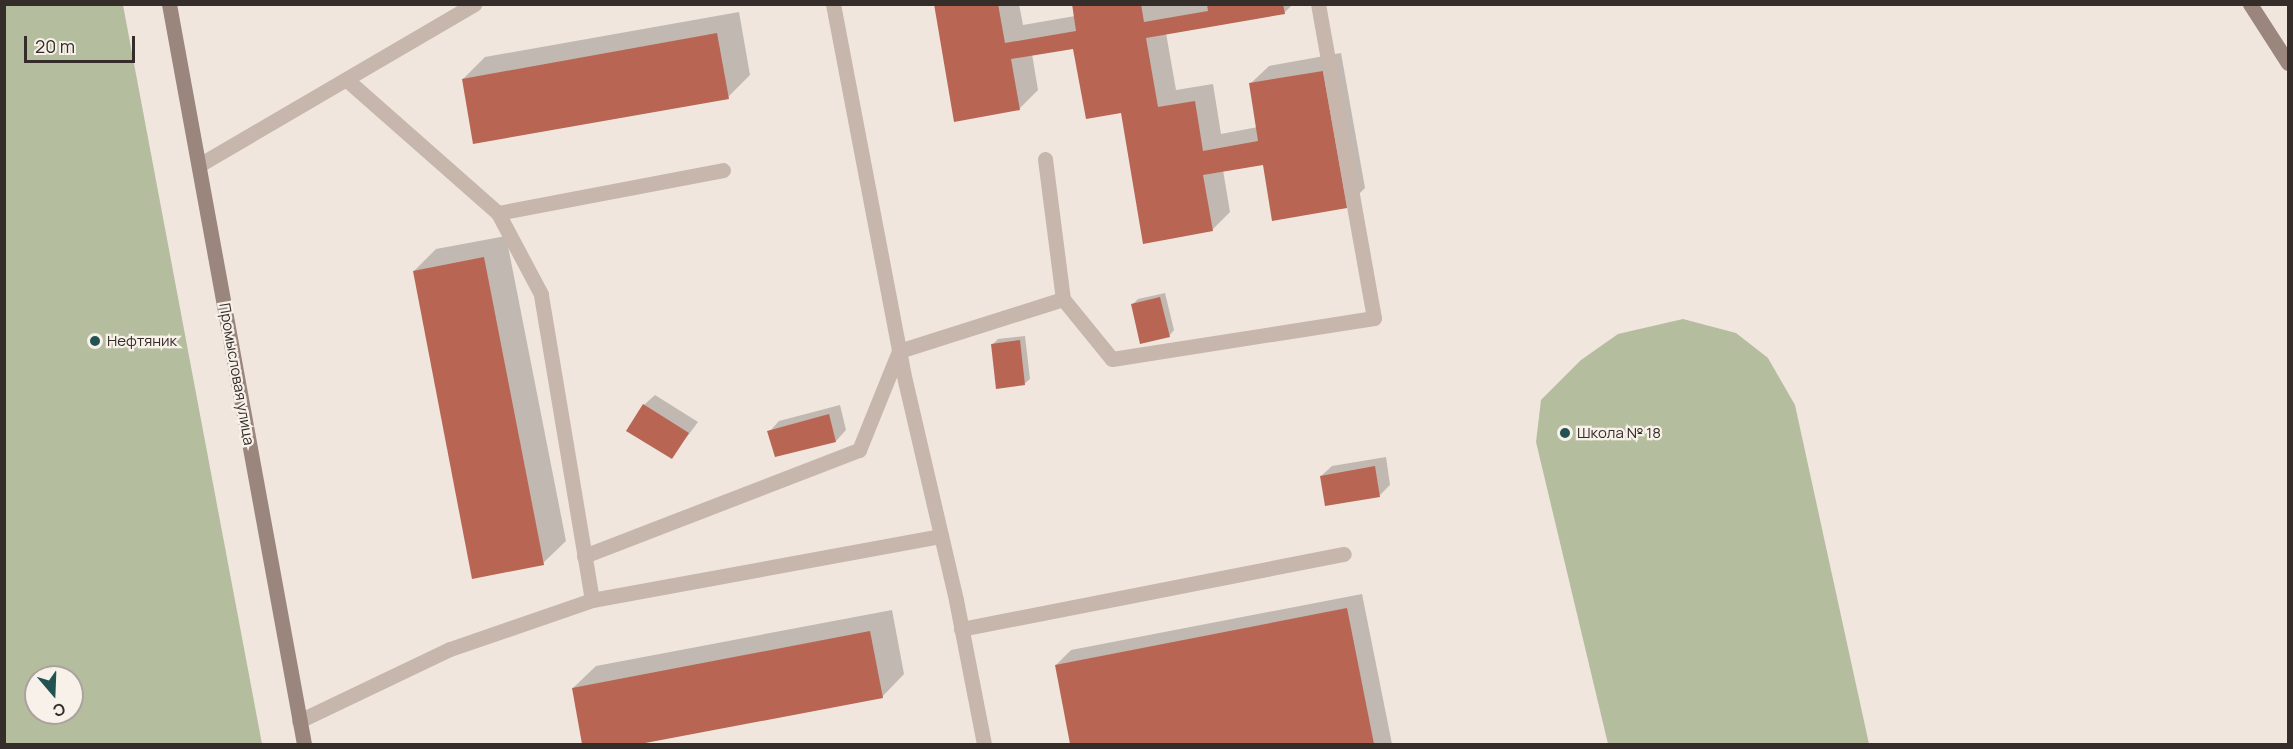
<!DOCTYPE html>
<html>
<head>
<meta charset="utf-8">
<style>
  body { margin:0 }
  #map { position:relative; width:2293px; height:749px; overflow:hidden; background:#f0e6de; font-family:Manrope,sans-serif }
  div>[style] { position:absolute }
  .green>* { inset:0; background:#b5bd9f }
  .shadow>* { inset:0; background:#0003 }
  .building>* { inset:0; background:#b96553 }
  .lane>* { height:15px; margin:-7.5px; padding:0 7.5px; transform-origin:7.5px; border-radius:7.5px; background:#c7b6ab }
  .secondary>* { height:15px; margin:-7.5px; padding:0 7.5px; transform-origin:7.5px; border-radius:7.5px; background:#9a867d }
  .dots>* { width:16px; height:16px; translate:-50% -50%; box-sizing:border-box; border:3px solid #f8f1ea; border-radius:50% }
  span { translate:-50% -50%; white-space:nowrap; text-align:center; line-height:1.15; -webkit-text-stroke:4.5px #f8f1ea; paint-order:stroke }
  .poi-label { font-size:15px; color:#352d2a }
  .left { translate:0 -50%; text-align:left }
  .street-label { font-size:15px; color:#352d2a }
  .frame { position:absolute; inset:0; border:6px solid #352d2a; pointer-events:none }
  .north { position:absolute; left:24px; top:665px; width:60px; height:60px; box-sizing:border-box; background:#f8f1ea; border:2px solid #aaa39d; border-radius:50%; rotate:161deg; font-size:16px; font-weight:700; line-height:24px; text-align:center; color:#352d2a }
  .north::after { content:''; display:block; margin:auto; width:21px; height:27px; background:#235253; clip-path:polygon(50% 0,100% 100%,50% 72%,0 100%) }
  .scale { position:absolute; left:24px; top:36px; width:111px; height:27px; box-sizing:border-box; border:3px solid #352d2a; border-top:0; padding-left:8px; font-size:18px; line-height:21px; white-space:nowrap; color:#352d2a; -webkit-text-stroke:4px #f8f1ea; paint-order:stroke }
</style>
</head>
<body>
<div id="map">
  <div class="green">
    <div style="clip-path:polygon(evenodd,4px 5px,123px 5px,262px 744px,5px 744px,4px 5px,36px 677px,72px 677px,72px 713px,36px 713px,36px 677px)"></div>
    <div style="clip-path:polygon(1683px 319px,1736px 333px,1768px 358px,1795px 405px,1869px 744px,1608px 744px,1536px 442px,1541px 400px,1581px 360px,1618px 334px)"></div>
  </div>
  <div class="shadow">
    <div style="clip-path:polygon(935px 4px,1019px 4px,1023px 25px,1075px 16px,1073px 4px,1293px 4px,1284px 13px,1166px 33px,1176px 90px,1213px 84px,1221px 134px,1258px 127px,1250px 84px,1269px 66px,1341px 53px,1365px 188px,1346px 207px,1264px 164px,1223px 170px,1230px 212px,1212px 230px,1075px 47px,1032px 54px,1038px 90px,1019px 109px)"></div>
    <div style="clip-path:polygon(739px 12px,750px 75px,728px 97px,463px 79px,485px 57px)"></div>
    <div style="clip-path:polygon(506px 236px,566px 541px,543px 563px,414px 271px,436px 249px)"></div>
    <div style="clip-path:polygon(1165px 293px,1174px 330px,1169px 336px,1132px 305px,1138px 299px)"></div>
    <div style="clip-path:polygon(1025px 336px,1030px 379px,1024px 384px,993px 344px,998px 339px)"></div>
    <div style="clip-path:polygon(655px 395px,698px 422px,672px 457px,644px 405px)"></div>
    <div style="clip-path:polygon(840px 405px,846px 430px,836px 441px,769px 432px,779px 421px)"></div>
    <div style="clip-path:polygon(1386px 457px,1390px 485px,1380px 495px,1321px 476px,1332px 466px)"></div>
    <div style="clip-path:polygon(1362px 594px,1392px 744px,1072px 744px,1056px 665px,1071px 650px)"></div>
    <div style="clip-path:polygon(892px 610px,904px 674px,882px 697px,632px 744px,584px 744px,573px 688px,596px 666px)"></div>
  </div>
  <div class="building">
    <div style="clip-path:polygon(934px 4px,998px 4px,1005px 43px,1076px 31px,1072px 4px,1141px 4px,1144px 22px,1208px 11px,1207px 4px,1283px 4px,1285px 14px,1146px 38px,1158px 107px,1195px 101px,1203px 151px,1258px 141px,1249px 83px,1323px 71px,1347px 208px,1272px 221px,1263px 165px,1203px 175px,1213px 231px,1143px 244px,1121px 113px,1086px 119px,1073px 49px,1011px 59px,1020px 110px,954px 122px)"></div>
    <div style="clip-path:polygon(717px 33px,729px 99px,473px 144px,462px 79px)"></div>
    <div style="clip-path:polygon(484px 257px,544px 565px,472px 579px,413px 271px)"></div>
    <div style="clip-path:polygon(1160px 297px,1170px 337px,1140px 344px,1131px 304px)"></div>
    <div style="clip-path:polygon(1020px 340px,1025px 385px,996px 389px,991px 344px)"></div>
    <div style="clip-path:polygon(643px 404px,689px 433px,672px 459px,626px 431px)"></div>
    <div style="clip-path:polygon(829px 414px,836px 442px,775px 457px,767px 431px)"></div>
    <div style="clip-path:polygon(1375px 466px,1380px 497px,1325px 506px,1320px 476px)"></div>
    <div style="clip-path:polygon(1347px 608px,1374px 744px,1070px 744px,1055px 665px)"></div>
    <div style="clip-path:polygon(870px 631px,883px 698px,640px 744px,582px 744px,572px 688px)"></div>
  </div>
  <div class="lane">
    <div style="left:833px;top:4px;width:375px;rotate:79.2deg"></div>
    <div style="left:903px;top:372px;width:234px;rotate:76.9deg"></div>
    <div style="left:956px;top:600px;width:147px;rotate:79deg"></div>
    <div style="left:347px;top:80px;width:201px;rotate:41.4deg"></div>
    <div style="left:498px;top:213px;width:229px;rotate:-10.8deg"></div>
    <div style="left:1045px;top:159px;width:141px;rotate:82.7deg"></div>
    <div style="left:1063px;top:299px;width:77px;rotate:50.8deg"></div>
    <div style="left:1112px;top:359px;width:265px;rotate:-8.9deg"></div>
    <div style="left:1374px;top:318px;width:319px;rotate:-100.1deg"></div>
    <div style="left:199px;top:165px;width:319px;rotate:-30.3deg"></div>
    <div style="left:584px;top:556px;width:295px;rotate:-21.1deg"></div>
    <div style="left:859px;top:450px;width:107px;rotate:-68deg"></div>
    <div style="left:899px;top:351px;width:172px;rotate:-17.6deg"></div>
    <div style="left:592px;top:600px;width:355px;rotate:-10.4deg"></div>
    <div style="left:961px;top:629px;width:390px;rotate:-11.1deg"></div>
    <div style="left:299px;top:721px;width:167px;rotate:-25.5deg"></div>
    <div style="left:450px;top:649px;width:150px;rotate:-19deg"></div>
    <div style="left:592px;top:600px;width:310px;rotate:-99.5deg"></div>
    <div style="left:541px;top:294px;width:92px;rotate:-118deg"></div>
  </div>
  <div class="secondary">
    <div style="left:169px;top:4px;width:752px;rotate:79.66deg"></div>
    <div style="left:2250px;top:4px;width:70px;rotate:57.2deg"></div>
  </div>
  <div class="dots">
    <div style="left:95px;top:341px;background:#235253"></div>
    <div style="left:1565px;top:433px;background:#235253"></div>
  </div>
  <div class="poi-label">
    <span class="left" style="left:107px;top:341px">Нефтяник</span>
    <span class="left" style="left:1577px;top:433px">Школа № 18</span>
  </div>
  <div class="street-label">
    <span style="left:237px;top:374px;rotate:80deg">Промысловая улица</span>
  </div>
  <div class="frame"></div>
  <div class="north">С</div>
  <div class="scale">20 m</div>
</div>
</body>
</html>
